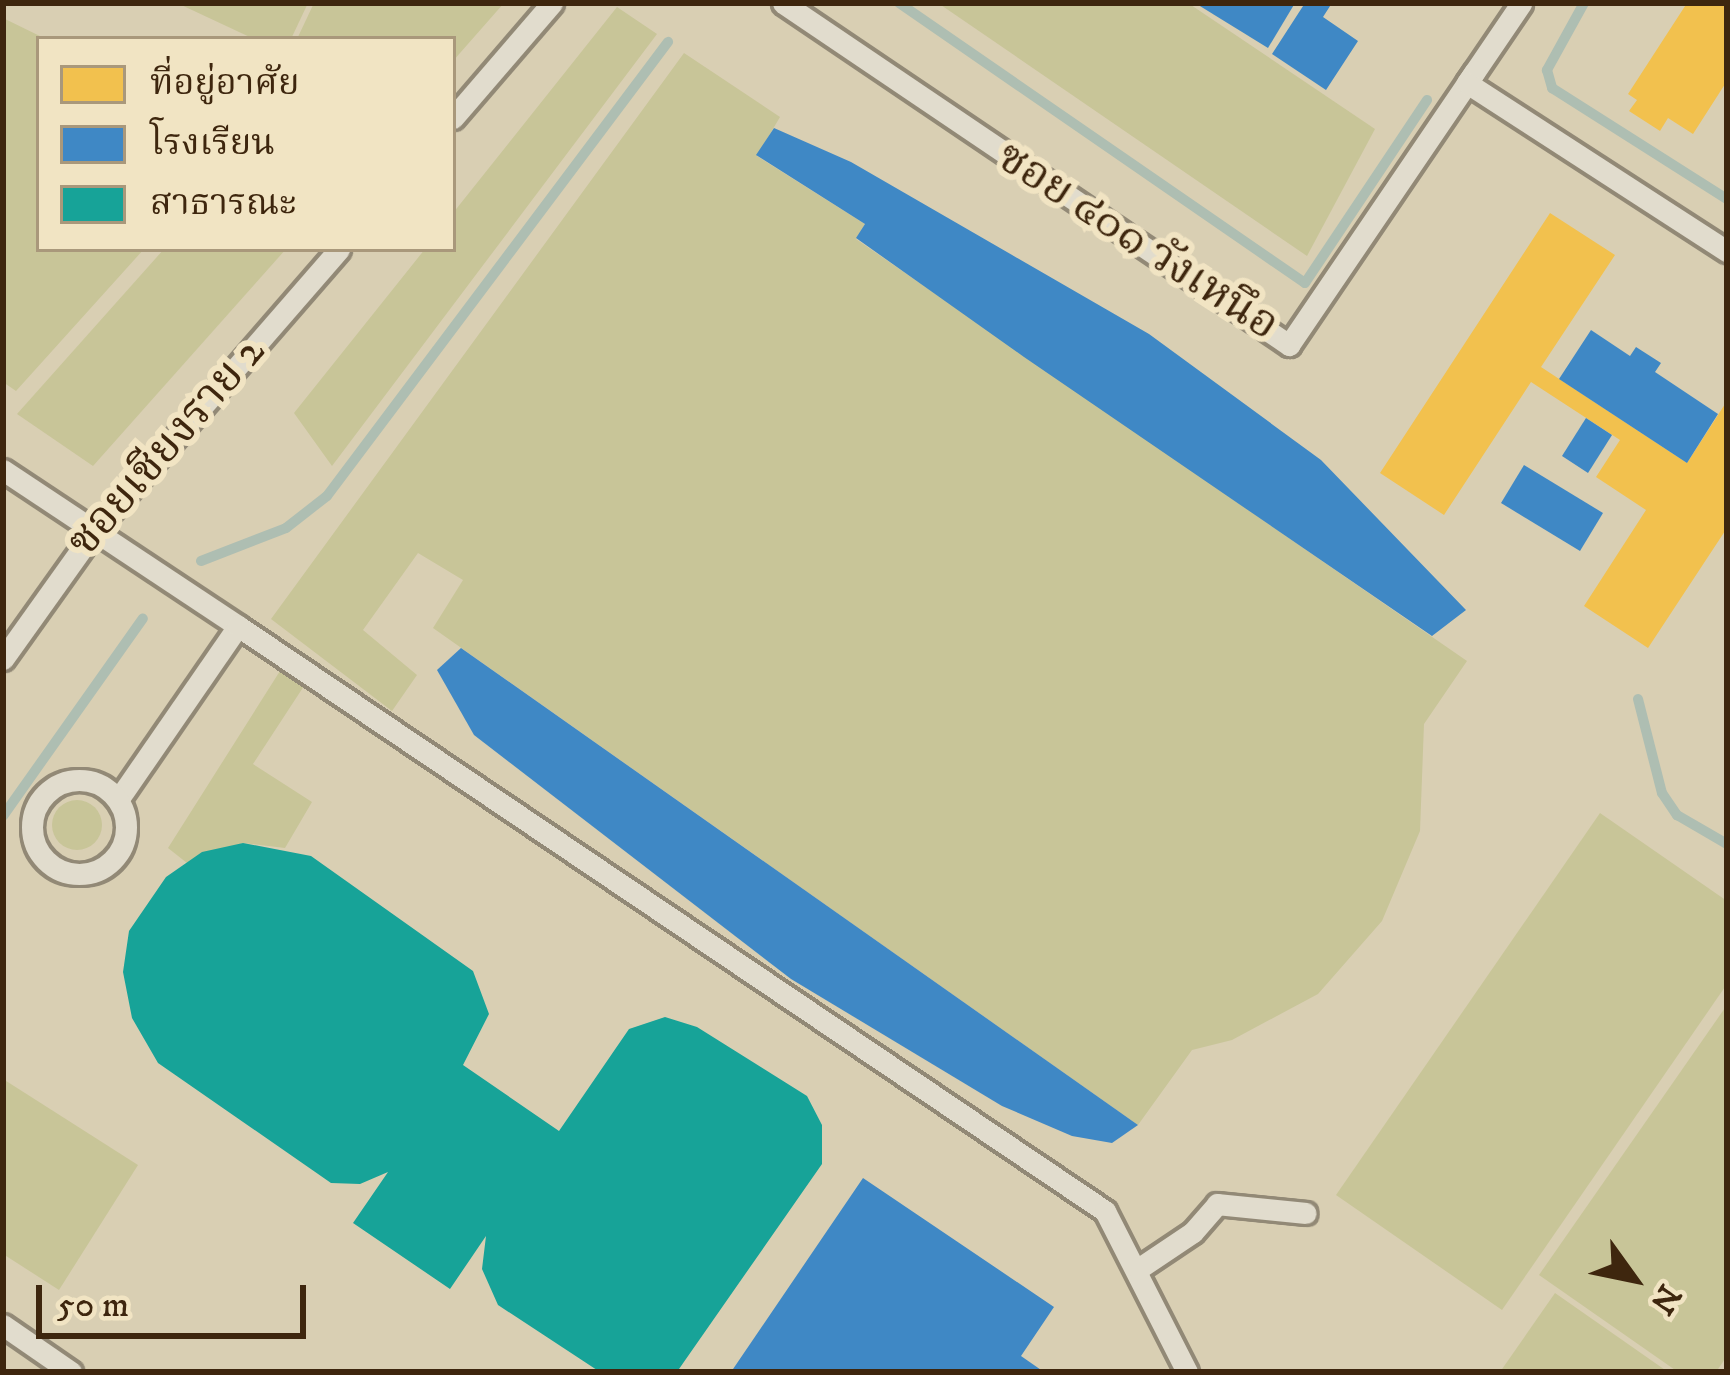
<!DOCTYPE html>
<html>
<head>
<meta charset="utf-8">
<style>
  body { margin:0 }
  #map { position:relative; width:1730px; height:1375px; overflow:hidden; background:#d9cfb3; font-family:"IM FELL DW Pica","Noto Serif Thai",serif }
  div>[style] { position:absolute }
  .green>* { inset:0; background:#c8c598 }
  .round { border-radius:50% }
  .homes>* { inset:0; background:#f2c14e }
  .schools>* { inset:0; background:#3f88c5 }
  .public>* { inset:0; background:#17a398 }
  .stream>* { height:10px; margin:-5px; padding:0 5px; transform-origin:5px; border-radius:5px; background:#aebeb2 }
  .roads { filter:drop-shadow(3px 0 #928976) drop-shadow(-3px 0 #928976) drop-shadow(0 3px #928976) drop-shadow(0 -3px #928976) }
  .lane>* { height:21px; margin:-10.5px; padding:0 10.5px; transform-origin:10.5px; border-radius:10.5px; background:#e1dccd }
  .lane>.ring { margin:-10.5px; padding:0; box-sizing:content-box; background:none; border:21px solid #e1dccd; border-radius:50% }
  span { translate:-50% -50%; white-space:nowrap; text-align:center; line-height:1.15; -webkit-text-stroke:12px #f1e4c3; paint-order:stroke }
  .street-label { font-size:45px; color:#3e260e }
  .frame { position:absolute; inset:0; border:6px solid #3e260e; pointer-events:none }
  .legend { position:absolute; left:36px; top:36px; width:420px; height:216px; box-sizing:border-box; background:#f1e4c3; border:3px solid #a9987b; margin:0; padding:15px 21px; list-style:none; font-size:36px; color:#3e260e }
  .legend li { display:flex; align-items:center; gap:24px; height:60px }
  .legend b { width:60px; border:3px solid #a9987b }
  .north { position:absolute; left:1574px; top:1219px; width:120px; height:120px; -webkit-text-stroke:9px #f1e4c3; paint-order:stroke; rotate:123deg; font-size:33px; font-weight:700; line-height:48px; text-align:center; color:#3e260e }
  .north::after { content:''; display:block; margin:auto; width:42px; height:54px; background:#3e260e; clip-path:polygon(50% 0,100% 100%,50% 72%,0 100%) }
  .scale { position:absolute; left:36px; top:1285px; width:270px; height:54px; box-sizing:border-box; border:6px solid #3e260e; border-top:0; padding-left:15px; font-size:36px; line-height:42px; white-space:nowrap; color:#3e260e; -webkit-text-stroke:9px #f1e4c3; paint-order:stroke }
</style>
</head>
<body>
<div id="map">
  <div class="green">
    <div style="clip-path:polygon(177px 3px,308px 3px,291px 39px,254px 39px)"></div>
    <div style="clip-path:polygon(314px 3px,504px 3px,453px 61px,453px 39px,297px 39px)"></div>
    <div style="clip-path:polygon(938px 3px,1188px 3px,1375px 129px,1307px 256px)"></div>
    <div style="clip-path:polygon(617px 7px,657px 34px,332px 466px,294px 413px,425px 249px,453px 249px,453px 213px)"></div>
    <div style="clip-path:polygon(3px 18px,46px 39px,39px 39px,39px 249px,144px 249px,16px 391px,3px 382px)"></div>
    <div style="clip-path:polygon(684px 53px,780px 117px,757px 156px,865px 224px,856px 239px,1467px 661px,1424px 724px,1420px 831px,1382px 921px,1318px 994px,1232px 1040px,1192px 1050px,1138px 1125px,433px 628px,463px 580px,418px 553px,363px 630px,417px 675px,392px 711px,271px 619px)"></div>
    <div style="clip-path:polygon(164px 249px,286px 249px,93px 466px,17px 414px)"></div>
    <div style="clip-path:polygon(280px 671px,304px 686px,253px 764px,312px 802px,285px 848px,243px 843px,187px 863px,168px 848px)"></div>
    <div class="round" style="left:52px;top:800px;width:50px;height:50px"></div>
    <div style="clip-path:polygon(1600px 813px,1727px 901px,1727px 984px,1502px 1310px,1336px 1195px)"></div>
    <div style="clip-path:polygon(1727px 1005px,1727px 1356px,1716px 1372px,1678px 1372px,1539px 1275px)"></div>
    <div style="clip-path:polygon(3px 1079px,138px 1165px,59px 1290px,3px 1254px)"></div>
    <div style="clip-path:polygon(1555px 1293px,1668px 1372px,1500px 1372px)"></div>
  </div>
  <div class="homes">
    <div style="clip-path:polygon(1687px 3px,1727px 3px,1727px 81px,1693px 134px,1668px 118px,1660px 131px,1629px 111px,1637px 100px,1628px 94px)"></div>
    <div style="clip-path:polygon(1550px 213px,1615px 255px,1541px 367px,1687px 463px,1727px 401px,1727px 528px,1648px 648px,1584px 606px,1646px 510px,1596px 477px,1620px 440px,1531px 382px,1444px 515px,1380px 473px)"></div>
  </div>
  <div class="schools">
    <div style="clip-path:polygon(1195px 3px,1295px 3px,1268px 48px)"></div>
    <div style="clip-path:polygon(1305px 3px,1332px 3px,1323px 17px,1358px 41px,1326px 90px,1272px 54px)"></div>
    <div style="clip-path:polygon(774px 128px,851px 162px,1149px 334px,1321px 460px,1466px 610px,1432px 636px,1024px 357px,856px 238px,865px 224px,756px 155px)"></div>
    <div style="clip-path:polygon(1591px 330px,1630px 356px,1636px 347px,1661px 363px,1655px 372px,1718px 414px,1687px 463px,1559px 379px)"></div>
    <div style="clip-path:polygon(1586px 418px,1612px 435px,1588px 473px,1562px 456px)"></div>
    <div style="clip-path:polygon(1524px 465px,1603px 513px,1580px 551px,1501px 503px)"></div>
    <div style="clip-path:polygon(461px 648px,1138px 1125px,1112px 1143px,1072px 1136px,1002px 1106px,791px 979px,474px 735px,437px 670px)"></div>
    <div style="clip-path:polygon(863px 1178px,1054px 1307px,1021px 1356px,1044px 1372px,731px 1372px)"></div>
  </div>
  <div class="public">
    <div style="clip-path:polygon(243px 843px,311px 856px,473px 971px,489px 1014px,463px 1065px,559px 1131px,629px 1029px,665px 1017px,697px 1027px,807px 1096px,822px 1125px,822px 1164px,679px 1369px,600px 1372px,498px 1305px,482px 1269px,486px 1236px,450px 1289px,353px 1223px,388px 1172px,360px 1184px,331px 1183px,158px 1063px,132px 1018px,123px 972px,129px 931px,166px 877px,202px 852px)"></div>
  </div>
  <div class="stream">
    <div style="left:899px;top:3px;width:493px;rotate:34.6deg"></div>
    <div style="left:1305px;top:283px;width:220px;rotate:-56.3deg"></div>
    <div style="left:1584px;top:3px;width:77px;rotate:118.9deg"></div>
    <div style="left:1547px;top:70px;width:19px;rotate:74deg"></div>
    <div style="left:1552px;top:88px;width:207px;rotate:32.4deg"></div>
    <div style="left:201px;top:561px;width:91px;rotate:-21.2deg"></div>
    <div style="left:286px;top:528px;width:52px;rotate:-38deg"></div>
    <div style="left:327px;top:496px;width:568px;rotate:-53.09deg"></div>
    <div style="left:1638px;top:699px;width:97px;rotate:75.7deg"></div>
    <div style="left:1662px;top:793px;width:27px;rotate:56deg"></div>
    <div style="left:1677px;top:815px;width:58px;rotate:30.1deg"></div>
    <div style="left:3px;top:816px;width:242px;rotate:-54.7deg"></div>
  </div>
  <div class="roads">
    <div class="lane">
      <div style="left:783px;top:3px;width:611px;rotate:34.05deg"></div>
      <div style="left:1289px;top:345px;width:413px;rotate:-55.8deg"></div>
      <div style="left:1475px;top:71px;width:14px;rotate:124deg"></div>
      <div style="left:1467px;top:83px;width:310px;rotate:32.9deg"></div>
      <div style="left:453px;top:118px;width:152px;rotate:-49.3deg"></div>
      <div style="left:3px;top:470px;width:282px;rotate:33.6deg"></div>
      <div style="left:238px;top:626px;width:211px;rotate:124.6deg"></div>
      <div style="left:238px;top:626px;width:1046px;rotate:34.01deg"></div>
      <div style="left:1105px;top:1211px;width:181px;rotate:63deg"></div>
      <div style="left:3px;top:659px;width:158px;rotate:-54.5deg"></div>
      <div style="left:95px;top:530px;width:372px;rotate:-49deg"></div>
      <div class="ring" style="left:32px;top:780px;width:73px;height:73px"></div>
      <div style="left:1138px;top:1269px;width:66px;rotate:-33.9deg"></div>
      <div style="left:1193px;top:1232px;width:37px;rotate:-49deg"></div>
      <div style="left:1217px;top:1204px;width:89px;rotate:5.8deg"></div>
      <div style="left:3px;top:1325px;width:83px;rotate:34.7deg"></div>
    </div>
  </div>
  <div class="street-label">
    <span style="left:1137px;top:242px;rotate:33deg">ซอย ๔๐๑ วังเหนึอ</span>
    <span style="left:167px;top:447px;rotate:-49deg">ซอยเชียงราย 2</span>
  </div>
  <div class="frame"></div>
  <ul class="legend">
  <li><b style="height:33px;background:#f2c14e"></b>ที่อยู่อาศัย</li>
  <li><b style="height:33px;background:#3f88c5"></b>โรงเรียน</li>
  <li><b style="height:33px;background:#17a398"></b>สาธารณะ</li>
  </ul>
  <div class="north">N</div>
  <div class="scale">50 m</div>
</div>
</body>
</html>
